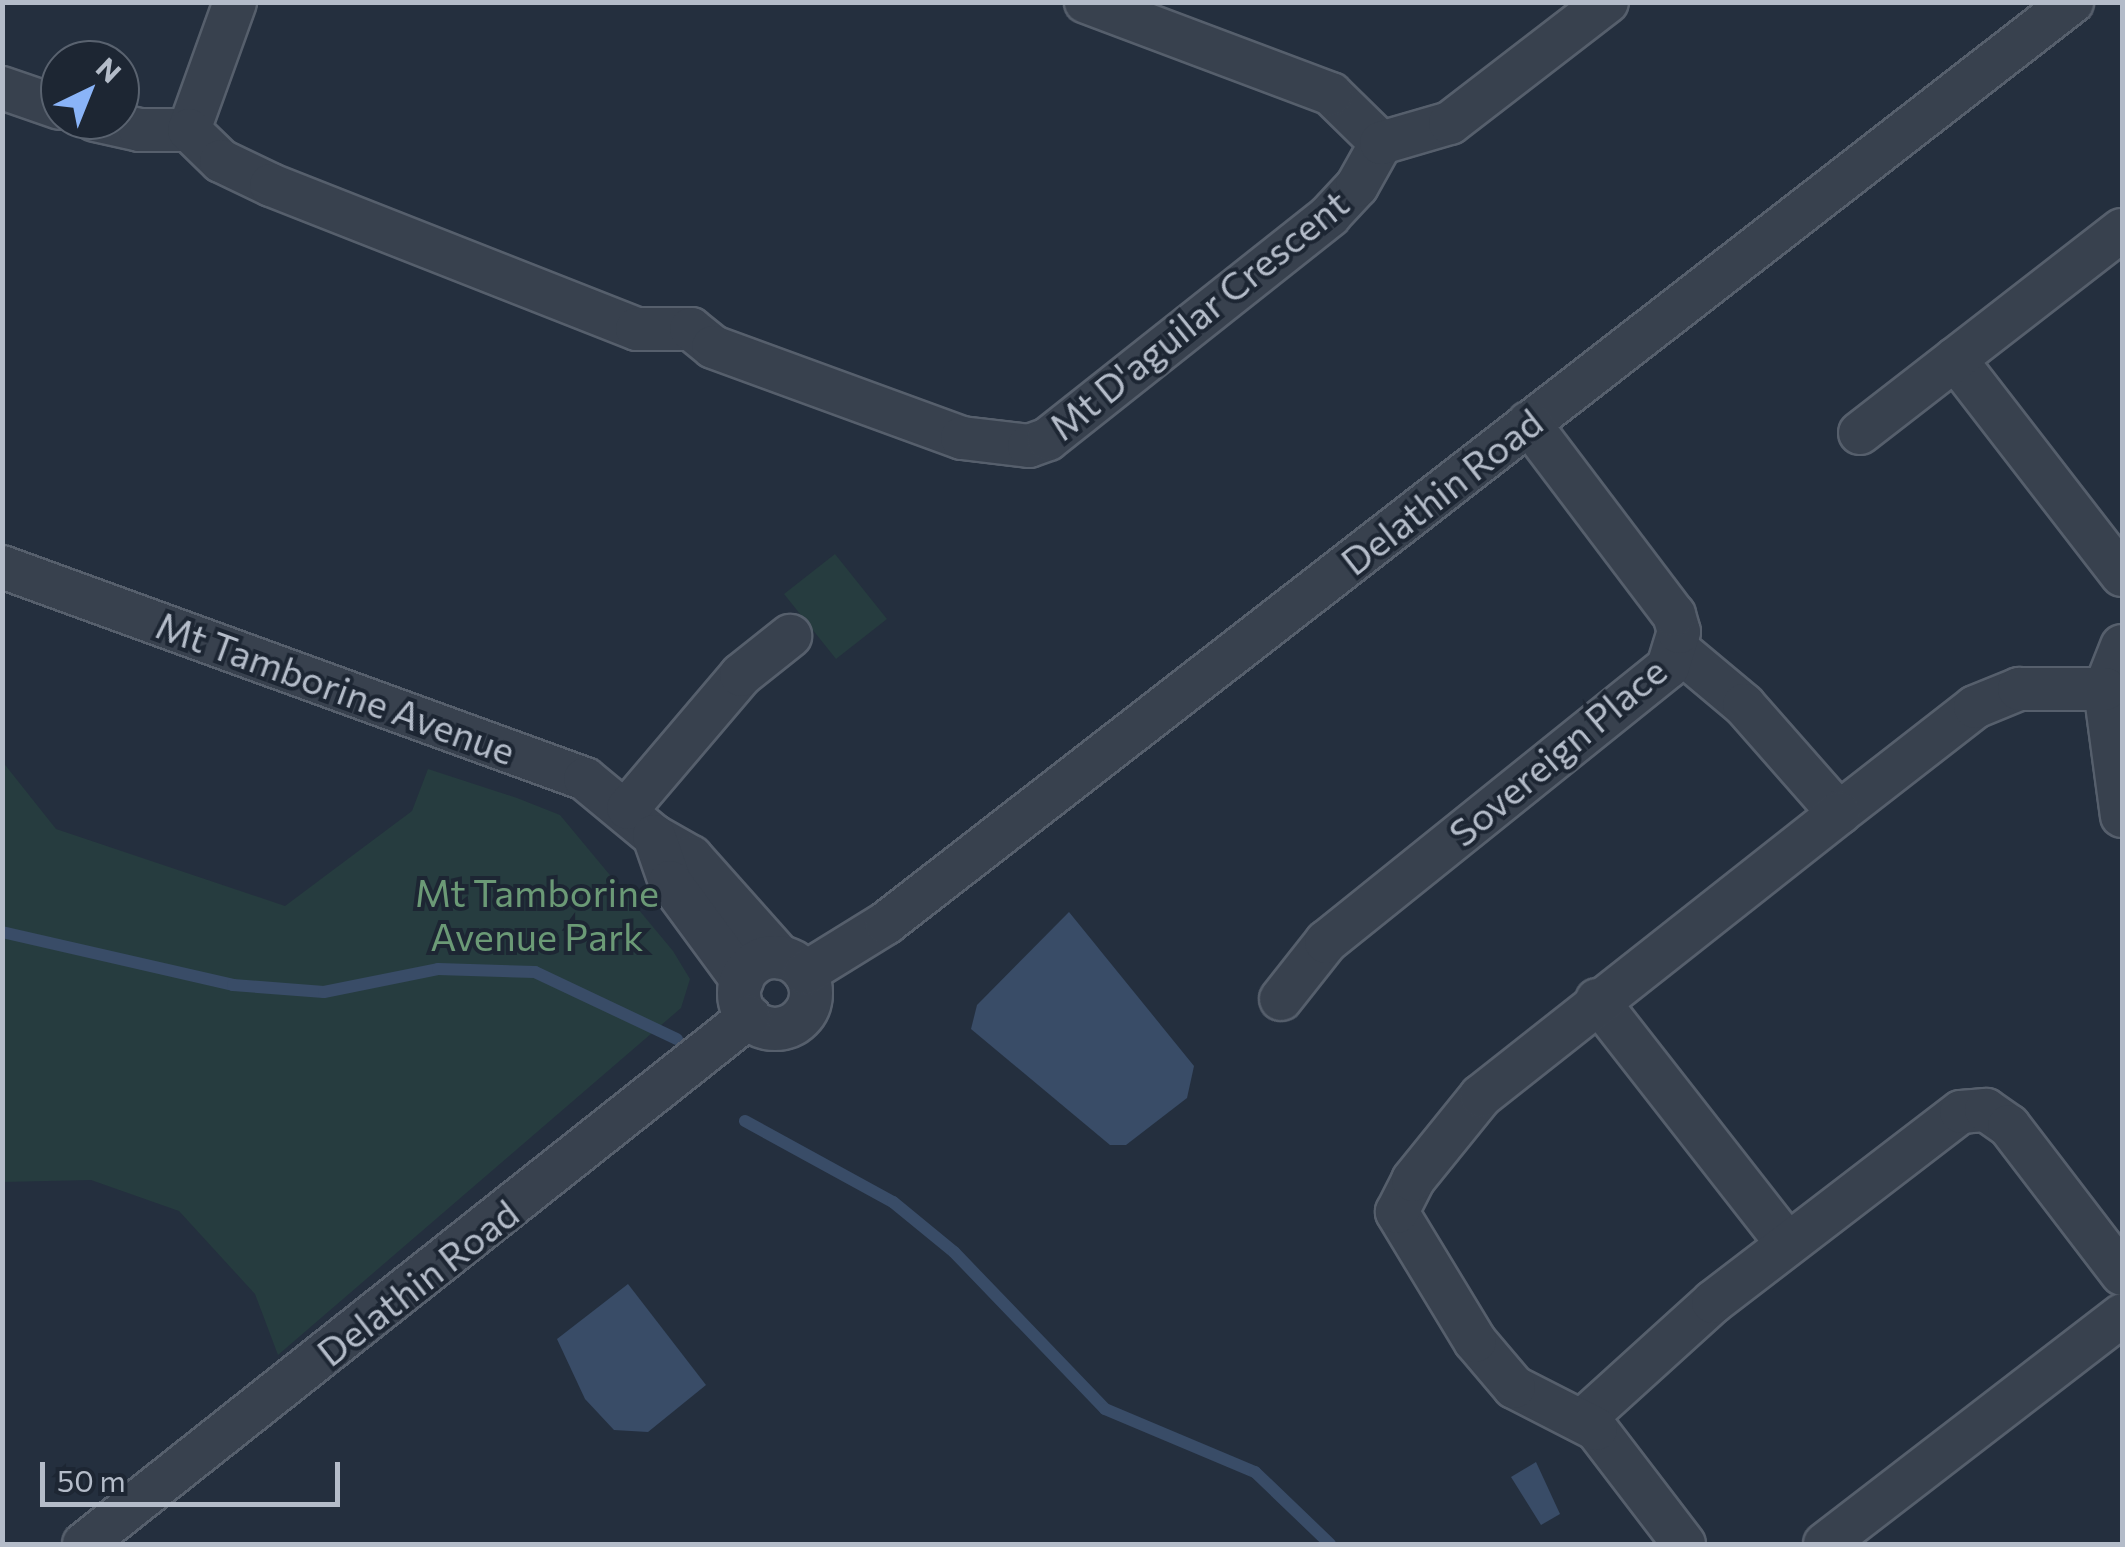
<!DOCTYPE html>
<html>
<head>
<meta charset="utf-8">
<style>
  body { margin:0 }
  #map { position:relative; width:2125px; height:1547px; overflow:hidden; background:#242f3e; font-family:Commissioner,sans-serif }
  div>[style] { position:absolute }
  .green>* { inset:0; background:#263c3f }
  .water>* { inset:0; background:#394c67 }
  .stream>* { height:12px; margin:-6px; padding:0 6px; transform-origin:6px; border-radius:6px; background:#394c67 }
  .roads { filter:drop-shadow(2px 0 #565f6c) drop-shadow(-2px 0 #565f6c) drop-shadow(0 2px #565f6c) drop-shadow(0 -2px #565f6c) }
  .minor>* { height:42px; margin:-21px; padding:0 21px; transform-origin:21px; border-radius:21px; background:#38414e }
  .minor>.ring { margin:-21px; padding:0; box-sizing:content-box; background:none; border:42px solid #38414e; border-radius:50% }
  span { translate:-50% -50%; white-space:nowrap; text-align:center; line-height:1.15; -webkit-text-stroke:8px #1d2633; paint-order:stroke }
  .street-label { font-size:38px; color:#b4bcc9 }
  .park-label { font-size:38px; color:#6b9a76 }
  .frame { position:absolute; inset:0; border:5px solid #b4bcc9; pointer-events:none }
  .north { position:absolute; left:40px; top:40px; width:100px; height:100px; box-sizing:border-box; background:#1d2633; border:2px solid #59626f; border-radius:50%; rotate:43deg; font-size:28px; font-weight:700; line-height:40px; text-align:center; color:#b4bcc9 }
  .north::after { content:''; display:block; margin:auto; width:35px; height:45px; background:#8ab4f8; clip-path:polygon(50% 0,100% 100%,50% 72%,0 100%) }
  .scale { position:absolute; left:40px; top:1462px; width:300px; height:45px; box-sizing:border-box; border:5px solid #b4bcc9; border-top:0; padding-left:12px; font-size:30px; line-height:35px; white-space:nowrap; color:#b4bcc9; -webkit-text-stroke:8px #1d2633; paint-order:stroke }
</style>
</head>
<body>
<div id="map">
  <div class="green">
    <div style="clip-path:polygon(835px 554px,887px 619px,836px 659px,784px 594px)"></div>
    <div style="clip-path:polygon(2px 761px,56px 829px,285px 906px,412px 811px,428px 769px,517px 798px,560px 815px,673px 951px,690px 979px,681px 1008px,278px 1355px,255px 1294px,179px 1211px,91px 1180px,3px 1182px)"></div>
  </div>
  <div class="water">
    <div style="clip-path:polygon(1069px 912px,1194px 1066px,1187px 1098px,1126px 1145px,1110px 1145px,971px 1029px,977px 1005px)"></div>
    <div style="clip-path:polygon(628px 1284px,706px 1385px,648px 1432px,614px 1430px,585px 1399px,557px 1339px)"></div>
    <div style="clip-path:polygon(1536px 1462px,1560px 1514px,1541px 1525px,1511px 1477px)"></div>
  </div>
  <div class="stream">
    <div style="left:2px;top:932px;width:237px;rotate:12.9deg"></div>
    <div style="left:233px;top:985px;width:91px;rotate:4.4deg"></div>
    <div style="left:324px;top:992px;width:116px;rotate:-11.4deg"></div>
    <div style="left:438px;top:969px;width:97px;rotate:1.8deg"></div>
    <div style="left:535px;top:972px;width:157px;rotate:25.3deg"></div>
    <div style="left:745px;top:1121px;width:169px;rotate:28.7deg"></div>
    <div style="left:893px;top:1202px;width:79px;rotate:39.3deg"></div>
    <div style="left:954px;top:1252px;width:218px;rotate:46.1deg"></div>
    <div style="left:1105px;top:1409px;width:163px;rotate:22.8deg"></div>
    <div style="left:1255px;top:1472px;width:104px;rotate:43.8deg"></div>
  </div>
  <div class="roads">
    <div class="minor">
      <div style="left:2px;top:88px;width:61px;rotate:19deg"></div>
      <div style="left:95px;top:120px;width:46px;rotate:12.5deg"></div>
      <div style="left:140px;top:130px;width:49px"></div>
      <div style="left:189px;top:130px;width:136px;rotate:-70.2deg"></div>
      <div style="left:189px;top:130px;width:45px;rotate:44.1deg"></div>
      <div style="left:221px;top:161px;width:55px;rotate:25.6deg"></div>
      <div style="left:271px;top:185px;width:393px;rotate:21.5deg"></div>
      <div style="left:637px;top:329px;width:54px"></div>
      <div style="left:691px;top:329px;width:28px;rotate:39deg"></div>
      <div style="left:713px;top:347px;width:265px;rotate:20.1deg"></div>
      <div style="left:962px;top:438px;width:67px;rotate:6.8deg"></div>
      <div style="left:1029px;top:446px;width:20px;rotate:-20deg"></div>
      <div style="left:1048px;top:439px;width:359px;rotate:-38.4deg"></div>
      <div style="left:1329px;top:216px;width:41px;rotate:-47deg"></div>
      <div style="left:1357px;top:186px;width:49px;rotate:-60.8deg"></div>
      <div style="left:1381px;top:143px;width:70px;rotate:-135.6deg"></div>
      <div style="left:1331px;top:94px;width:262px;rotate:-159.4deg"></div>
      <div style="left:1381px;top:143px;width:72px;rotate:-16.2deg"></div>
      <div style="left:1450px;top:123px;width:198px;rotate:-37.6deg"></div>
      <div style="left:1955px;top:359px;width:273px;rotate:52.3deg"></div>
      <div style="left:1860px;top:433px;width:331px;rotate:-37.8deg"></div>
      <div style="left:2px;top:567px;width:620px;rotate:19.98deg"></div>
      <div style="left:585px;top:779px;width:89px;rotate:39.6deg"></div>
      <div style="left:654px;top:836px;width:43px;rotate:29.6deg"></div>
      <div style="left:691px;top:857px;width:135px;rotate:48.3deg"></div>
      <div style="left:2122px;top:646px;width:46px;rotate:111.6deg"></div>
      <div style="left:2105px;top:689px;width:128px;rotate:82.4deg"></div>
      <div style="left:1676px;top:648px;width:89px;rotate:40deg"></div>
      <div style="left:1744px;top:705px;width:144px;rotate:48.7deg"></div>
      <div style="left:1839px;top:813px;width:172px;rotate:-37.9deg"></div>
      <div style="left:1975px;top:707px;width:48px;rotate:-22.2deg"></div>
      <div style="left:2019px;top:689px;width:86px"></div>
      <div style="left:628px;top:808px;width:175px;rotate:-49.6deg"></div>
      <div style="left:741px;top:675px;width:63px;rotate:-38.5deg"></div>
      <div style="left:654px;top:836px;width:49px;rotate:70.8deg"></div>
      <div style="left:670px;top:882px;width:122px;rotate:53.7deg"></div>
      <div class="ring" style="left:739px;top:957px;width:30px;height:30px"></div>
      <div style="left:805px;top:973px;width:95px;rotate:-31.7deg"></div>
      <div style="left:886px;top:923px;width:1502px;rotate:-37.83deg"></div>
      <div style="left:1281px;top:999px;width:73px;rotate:-51.7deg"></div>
      <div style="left:1326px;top:942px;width:439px;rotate:-38.8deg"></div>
      <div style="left:1668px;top:667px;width:37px;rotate:-73deg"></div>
      <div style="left:1679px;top:632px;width:18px;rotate:-106deg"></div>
      <div style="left:1674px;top:615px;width:241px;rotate:-127.1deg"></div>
      <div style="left:1597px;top:1000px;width:307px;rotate:52deg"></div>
      <div style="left:1583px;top:1420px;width:176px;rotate:-42.2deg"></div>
      <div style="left:1713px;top:1302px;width:312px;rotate:-37.5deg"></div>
      <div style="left:1961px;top:1112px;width:25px;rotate:-5deg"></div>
      <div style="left:1986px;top:1110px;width:28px;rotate:35deg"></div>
      <div style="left:2009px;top:1126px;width:186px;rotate:52.6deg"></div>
      <div style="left:84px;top:1544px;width:849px;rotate:-38.4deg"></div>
      <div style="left:1684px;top:1544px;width:145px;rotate:-127.4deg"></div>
      <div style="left:1596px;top:1429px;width:92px;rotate:-152.9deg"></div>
      <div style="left:1514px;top:1387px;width:60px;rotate:-130.3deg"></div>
      <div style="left:1475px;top:1341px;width:151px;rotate:-121.2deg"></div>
      <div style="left:1397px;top:1212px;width:36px;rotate:-63deg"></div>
      <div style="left:1413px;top:1180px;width:108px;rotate:-51deg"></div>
      <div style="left:1481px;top:1096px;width:456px;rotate:-38.3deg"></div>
      <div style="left:1825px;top:1544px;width:375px;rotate:-37.6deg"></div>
    </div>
  </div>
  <div class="street-label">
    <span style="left:1198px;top:314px;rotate:-39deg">Mt D'aguilar Crescent</span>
    <span style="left:1441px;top:491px;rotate:-38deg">Delathin Road</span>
    <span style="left:336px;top:687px;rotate:20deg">Mt Tamborine Avenue</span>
    <span style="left:1557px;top:751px;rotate:-40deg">Sovereign Place</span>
    <span style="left:417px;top:1282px;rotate:-38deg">Delathin Road</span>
  </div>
  <div class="park-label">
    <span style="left:537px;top:914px">Mt Tamborine<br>Avenue Park</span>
  </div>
  <div class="frame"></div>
  <div class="north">N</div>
  <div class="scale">50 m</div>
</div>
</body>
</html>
